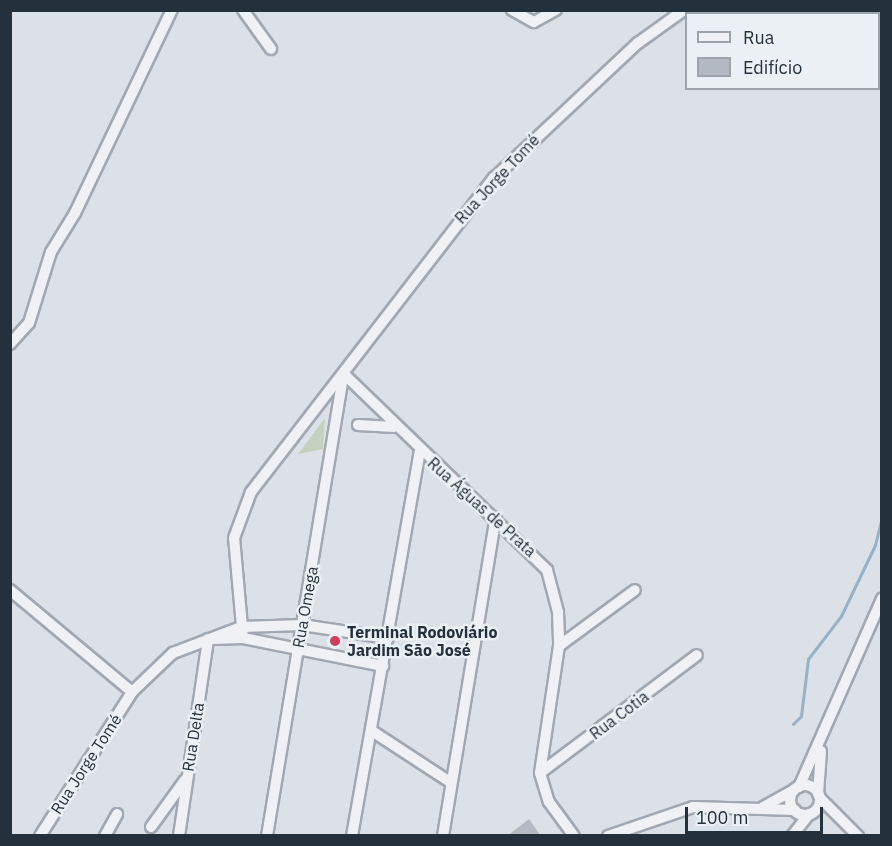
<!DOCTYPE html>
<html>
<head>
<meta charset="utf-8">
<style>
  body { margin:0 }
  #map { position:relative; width:892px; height:846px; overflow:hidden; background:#dce1e7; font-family:"IBM Plex Sans",sans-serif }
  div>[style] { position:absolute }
  .green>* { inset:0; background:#c3d1bd }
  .stream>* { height:3px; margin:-1.5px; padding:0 1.5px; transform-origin:1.5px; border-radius:1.5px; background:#95b2c8 }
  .building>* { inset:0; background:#b3bac3 }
  .roads { filter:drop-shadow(2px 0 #a1a8b1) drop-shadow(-2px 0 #a1a8b1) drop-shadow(0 2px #a1a8b1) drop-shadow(0 -2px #a1a8b1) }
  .minor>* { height:10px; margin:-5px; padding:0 5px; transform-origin:5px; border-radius:5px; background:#eff1f5 }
  .minor>.ring { margin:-5px; padding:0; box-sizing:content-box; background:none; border:10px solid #eff1f5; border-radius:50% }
  .dots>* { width:16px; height:16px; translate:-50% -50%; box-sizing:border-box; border:3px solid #ebf0f4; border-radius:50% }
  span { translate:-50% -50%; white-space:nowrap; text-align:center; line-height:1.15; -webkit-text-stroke:5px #ebf0f4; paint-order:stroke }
  .street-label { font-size:16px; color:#25303d }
  .poi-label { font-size:16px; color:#25303d; font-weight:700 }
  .left { translate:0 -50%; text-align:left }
  .frame { position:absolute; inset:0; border:12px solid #25303d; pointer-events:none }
  .legend { position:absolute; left:685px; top:12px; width:195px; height:78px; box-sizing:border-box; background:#ebf0f4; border:2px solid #9ca3ab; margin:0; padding:8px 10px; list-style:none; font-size:18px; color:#25303d }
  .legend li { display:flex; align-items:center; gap:12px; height:30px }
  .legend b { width:30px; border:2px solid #9ca3ab }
  .scale { position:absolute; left:685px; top:807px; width:138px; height:27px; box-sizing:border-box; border:3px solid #25303d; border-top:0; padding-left:8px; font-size:18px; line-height:21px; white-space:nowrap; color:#25303d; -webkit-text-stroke:4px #ebf0f4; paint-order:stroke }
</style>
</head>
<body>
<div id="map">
  <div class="green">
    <div style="clip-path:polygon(325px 418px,323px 449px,298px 454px)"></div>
  </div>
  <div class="stream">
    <div style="left:793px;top:724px;width:11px;rotate:-45deg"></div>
    <div style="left:801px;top:716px;width:57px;rotate:-83deg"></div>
    <div style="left:808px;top:659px;width:54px;rotate:-52.5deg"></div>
    <div style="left:841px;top:616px;width:79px;rotate:-64.4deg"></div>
    <div style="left:875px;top:545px;width:30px;rotate:-76deg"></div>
  </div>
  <div class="building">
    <div style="clip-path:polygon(529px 819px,541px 836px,507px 836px)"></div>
  </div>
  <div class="roads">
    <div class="minor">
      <div style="left:243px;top:10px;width:48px;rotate:54.3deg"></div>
      <div style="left:512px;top:10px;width:25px;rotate:29deg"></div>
      <div style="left:534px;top:22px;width:25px;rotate:-29deg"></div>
      <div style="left:819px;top:10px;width:5px;rotate:53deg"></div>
      <div style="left:878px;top:71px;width:7px;rotate:56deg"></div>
      <div style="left:10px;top:344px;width:28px;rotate:-48deg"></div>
      <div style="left:29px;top:323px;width:74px;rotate:-72.8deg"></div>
      <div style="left:51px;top:252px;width:46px;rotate:-58.4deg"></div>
      <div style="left:75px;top:213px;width:225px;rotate:-64.5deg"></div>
      <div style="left:345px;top:375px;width:281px;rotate:44deg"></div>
      <div style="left:547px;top:570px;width:43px;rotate:75.3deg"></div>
      <div style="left:558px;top:612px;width:34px;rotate:88deg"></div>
      <div style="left:559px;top:646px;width:128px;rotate:98.5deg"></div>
      <div style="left:540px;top:773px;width:30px;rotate:73deg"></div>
      <div style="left:549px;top:802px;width:42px;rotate:53.7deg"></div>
      <div style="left:358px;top:425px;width:36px;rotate:3deg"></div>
      <div style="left:10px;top:590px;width:159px;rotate:39.9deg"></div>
      <div style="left:243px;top:638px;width:100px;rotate:-95.1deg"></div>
      <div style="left:234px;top:538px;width:49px;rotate:-69.7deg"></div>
      <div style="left:251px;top:492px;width:397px;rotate:-52.3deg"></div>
      <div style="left:494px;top:178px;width:197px;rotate:-43.2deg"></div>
      <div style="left:638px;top:43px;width:57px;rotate:-35.7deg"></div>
      <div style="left:212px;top:639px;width:31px;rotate:-2deg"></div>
      <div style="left:243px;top:638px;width:143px;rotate:11.3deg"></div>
      <div style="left:559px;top:646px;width:94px;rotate:-36.4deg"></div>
      <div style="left:372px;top:731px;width:93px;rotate:33.2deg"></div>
      <div style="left:540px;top:773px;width:196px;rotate:-36.9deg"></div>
      <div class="ring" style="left:790px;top:785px;width:20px;height:20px"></div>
      <div style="left:799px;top:787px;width:206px;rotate:-66.2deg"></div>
      <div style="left:818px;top:794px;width:43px;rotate:-86deg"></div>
      <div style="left:820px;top:798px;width:54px;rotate:45deg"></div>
      <div style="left:763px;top:807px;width:35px;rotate:-29deg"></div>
      <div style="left:151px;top:827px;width:58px;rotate:-54.1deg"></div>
      <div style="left:40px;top:836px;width:171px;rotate:-57.4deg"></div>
      <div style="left:132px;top:692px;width:57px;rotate:-43.6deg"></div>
      <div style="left:173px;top:653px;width:73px;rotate:-20.9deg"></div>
      <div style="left:241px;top:627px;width:61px;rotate:-1.9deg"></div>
      <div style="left:302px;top:625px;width:87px;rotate:8.6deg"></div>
      <div style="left:105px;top:836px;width:25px;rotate:-61deg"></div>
      <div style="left:179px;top:836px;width:199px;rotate:-81.6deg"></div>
      <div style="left:267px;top:836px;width:461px;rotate:-80.6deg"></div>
      <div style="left:352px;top:836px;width:390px;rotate:-80deg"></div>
      <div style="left:443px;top:836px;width:323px;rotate:-80.6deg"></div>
      <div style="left:608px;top:836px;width:90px;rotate:-18.8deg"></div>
      <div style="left:693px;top:807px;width:102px;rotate:1.7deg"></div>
      <div style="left:792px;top:836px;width:28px;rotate:-52deg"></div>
    </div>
  </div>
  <div class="dots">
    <div style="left:335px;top:641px;background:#d13b5c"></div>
  </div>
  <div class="street-label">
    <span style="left:497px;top:179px;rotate:-47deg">Rua Jorge Tomé</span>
    <span style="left:482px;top:507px;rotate:42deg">Rua Águas de Prata</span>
    <span style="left:305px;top:607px;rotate:-80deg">Rua Omega</span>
    <span style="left:619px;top:715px;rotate:-37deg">Rua Cotia</span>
    <span style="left:193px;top:737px;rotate:-81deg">Rua Delta</span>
    <span style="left:86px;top:764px;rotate:-57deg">Rua Jorge Tomé</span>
  </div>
  <div class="poi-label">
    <span class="left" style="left:347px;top:641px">Terminal Rodoviário<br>Jardim São José</span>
  </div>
  <div class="frame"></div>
  <ul class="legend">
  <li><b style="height:8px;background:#eff1f5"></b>Rua</li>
  <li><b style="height:16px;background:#b3bac3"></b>Edifício</li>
  </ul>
  <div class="scale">100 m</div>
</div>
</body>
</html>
